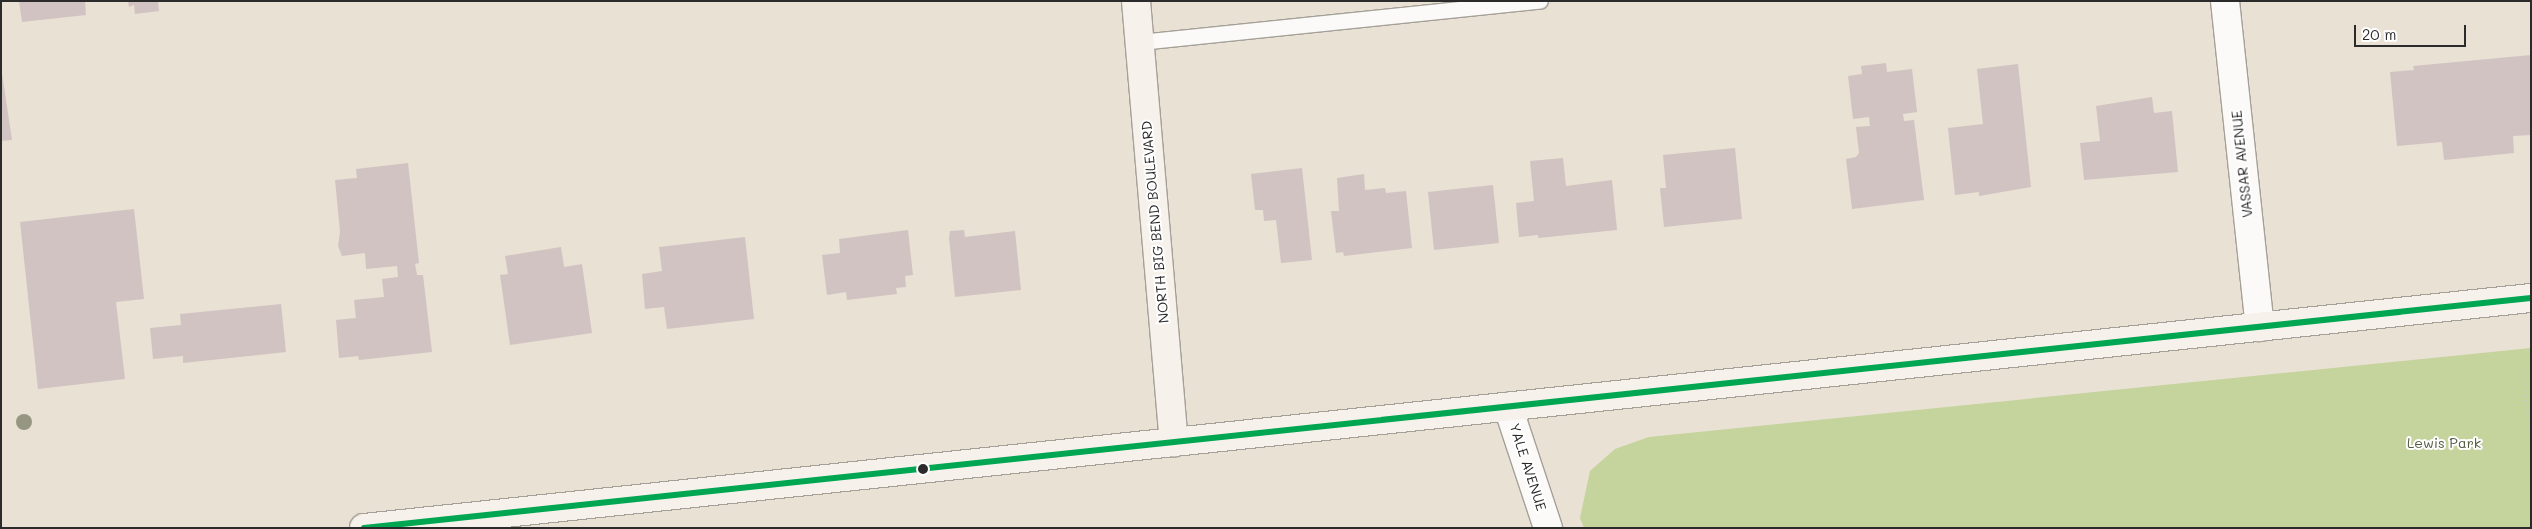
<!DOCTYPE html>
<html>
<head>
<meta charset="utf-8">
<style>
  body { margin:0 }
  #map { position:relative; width:2532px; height:529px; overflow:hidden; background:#e9e1d3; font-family:Mali,sans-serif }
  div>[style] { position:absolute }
  .green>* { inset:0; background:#c5d39d }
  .building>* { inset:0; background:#d1c3c2 }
  .path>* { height:3px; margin-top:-1.5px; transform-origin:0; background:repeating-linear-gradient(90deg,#cac8c5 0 1px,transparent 0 5px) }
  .roads { filter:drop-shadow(1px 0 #a4a098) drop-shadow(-1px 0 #a4a098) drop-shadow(0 1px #a4a098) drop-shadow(0 -1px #a4a098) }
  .lane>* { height:15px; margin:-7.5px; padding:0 7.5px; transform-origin:7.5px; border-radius:7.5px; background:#fcfaf8 }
  .street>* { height:28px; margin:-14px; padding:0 14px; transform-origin:14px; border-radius:14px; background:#fcfaf8 }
  .secondary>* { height:28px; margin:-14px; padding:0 14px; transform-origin:14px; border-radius:14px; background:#f6f1eb }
  .bus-1>* { height:6px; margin:-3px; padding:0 3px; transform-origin:3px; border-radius:3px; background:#00a651 }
  .trees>* { width:16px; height:16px; margin:-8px; border-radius:50%; background:#959782 }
  .dots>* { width:14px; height:14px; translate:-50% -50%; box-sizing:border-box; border:2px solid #fff; border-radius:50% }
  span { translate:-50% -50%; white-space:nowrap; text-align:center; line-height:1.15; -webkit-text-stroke:4px #fff; paint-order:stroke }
  .street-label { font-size:14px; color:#2b2b2b }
  .park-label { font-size:14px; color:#505a40 }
  .frame { position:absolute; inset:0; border:2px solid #2b2b2b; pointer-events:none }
  .scale { position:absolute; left:2354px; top:25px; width:112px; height:22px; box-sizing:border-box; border:2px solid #2b2b2b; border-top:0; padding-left:6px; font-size:15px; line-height:18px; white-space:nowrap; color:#2b2b2b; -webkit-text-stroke:4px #fff; paint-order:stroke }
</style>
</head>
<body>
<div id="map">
  <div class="green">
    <div style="clip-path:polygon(2531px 348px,2531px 528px,1584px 528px,1580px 518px,1590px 471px,1615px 449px,1649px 437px)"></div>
  </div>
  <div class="building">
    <div style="clip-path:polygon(19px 1px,85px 1px,86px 15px,22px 22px)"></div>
    <div style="clip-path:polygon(128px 1px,158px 1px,159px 11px,135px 14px,134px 5px,129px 7px)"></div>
    <div style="clip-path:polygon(2531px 55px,2531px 135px,2513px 136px,2514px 153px,2444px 160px,2442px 142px,2397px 146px,2390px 72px,2414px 70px,2413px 66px)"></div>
    <div style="clip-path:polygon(1886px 63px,1887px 72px,1912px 69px,1917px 112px,1903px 114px,1904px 121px,1914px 120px,1924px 200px,1852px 209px,1846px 159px,1856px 157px,1859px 153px,1856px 127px,1870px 126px,1869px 117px,1853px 119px,1848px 76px,1862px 74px,1861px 66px)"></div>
    <div style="clip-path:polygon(2018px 64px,2031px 187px,1979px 196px,1979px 192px,1955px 195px,1948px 128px,1983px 124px,1977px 69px)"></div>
    <div style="clip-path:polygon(1px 67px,12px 140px,1px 141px)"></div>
    <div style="clip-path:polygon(2152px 97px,2154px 113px,2172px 111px,2178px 172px,2084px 180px,2080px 143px,2100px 141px,2096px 106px)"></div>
    <div style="clip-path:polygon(1735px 148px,1742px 219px,1664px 227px,1660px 188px,1666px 188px,1663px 155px)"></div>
    <div style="clip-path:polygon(1563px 158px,1566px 186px,1612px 180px,1617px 230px,1538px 238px,1538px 235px,1519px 237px,1516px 203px,1534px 201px,1530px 161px)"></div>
    <div style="clip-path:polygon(408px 163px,419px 263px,415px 264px,417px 275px,423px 275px,432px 352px,359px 360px,358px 356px,339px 358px,336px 320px,356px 318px,354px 300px,384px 297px,382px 279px,398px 277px,397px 266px,366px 269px,365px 253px,342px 256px,338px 246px,340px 232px,335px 180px,357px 178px,356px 169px)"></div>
    <div style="clip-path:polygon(1302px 168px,1312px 260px,1281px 263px,1276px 220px,1264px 221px,1263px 210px,1255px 210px,1251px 174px)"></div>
    <div style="clip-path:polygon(1364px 174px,1365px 190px,1385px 188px,1386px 193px,1406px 191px,1412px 248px,1344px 256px,1343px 252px,1336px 253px,1331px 211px,1339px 211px,1337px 178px)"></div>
    <div style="clip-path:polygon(1493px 185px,1499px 243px,1434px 250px,1428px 192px)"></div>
    <div style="clip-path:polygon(134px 209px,144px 299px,116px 302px,125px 379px,38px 389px,20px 222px)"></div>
    <div style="clip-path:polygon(908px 230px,913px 275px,905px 276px,906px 287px,896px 288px,897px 294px,847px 300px,846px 292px,827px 295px,822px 255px,840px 253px,839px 239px)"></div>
    <div style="clip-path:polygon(964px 230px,965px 237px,1015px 231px,1021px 290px,955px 297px,949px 238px,950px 231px)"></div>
    <div style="clip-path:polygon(745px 237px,754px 319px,667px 329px,664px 307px,645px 309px,642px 274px,662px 271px,659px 247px)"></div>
    <div style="clip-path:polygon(561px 247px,564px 267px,582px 264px,592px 333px,510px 345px,500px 275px,508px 274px,505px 256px)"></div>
    <div style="clip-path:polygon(281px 304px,286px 352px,183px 363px,183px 356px,153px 359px,150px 328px,181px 325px,180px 314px)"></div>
  </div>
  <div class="path">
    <div style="left:2522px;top:365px;width:76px;rotate:83.2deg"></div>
  </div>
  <div class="roads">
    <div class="lane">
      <div style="left:1140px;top:42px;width:402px;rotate:-5.9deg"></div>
    </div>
    <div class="street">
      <div style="left:2225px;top:1px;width:328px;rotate:83.9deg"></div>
      <div style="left:1508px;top:407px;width:127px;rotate:71.7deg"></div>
    </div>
    <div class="secondary">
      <div style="left:1136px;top:1px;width:443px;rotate:85.1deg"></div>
      <div style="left:364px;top:528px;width:2179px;rotate:-6.06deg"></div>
    </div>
  </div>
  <div class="bus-1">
    <div style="left:364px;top:528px;width:2179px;rotate:-6.06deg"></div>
  </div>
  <div class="trees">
    <div style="left:24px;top:422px"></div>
  </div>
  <div class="dots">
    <div style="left:923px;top:469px;background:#2b2b2b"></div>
  </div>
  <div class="street-label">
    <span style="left:2242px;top:164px;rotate:-96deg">VASSAR AVENUE</span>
    <span style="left:1155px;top:222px;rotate:-95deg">NORTH BIG BEND BOULEVARD</span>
    <span style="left:1528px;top:467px;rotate:72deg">YALE AVENUE</span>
  </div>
  <div class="park-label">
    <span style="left:2444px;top:443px">Lewis Park</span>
  </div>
  <div class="frame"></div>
  <div class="scale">20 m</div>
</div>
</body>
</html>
